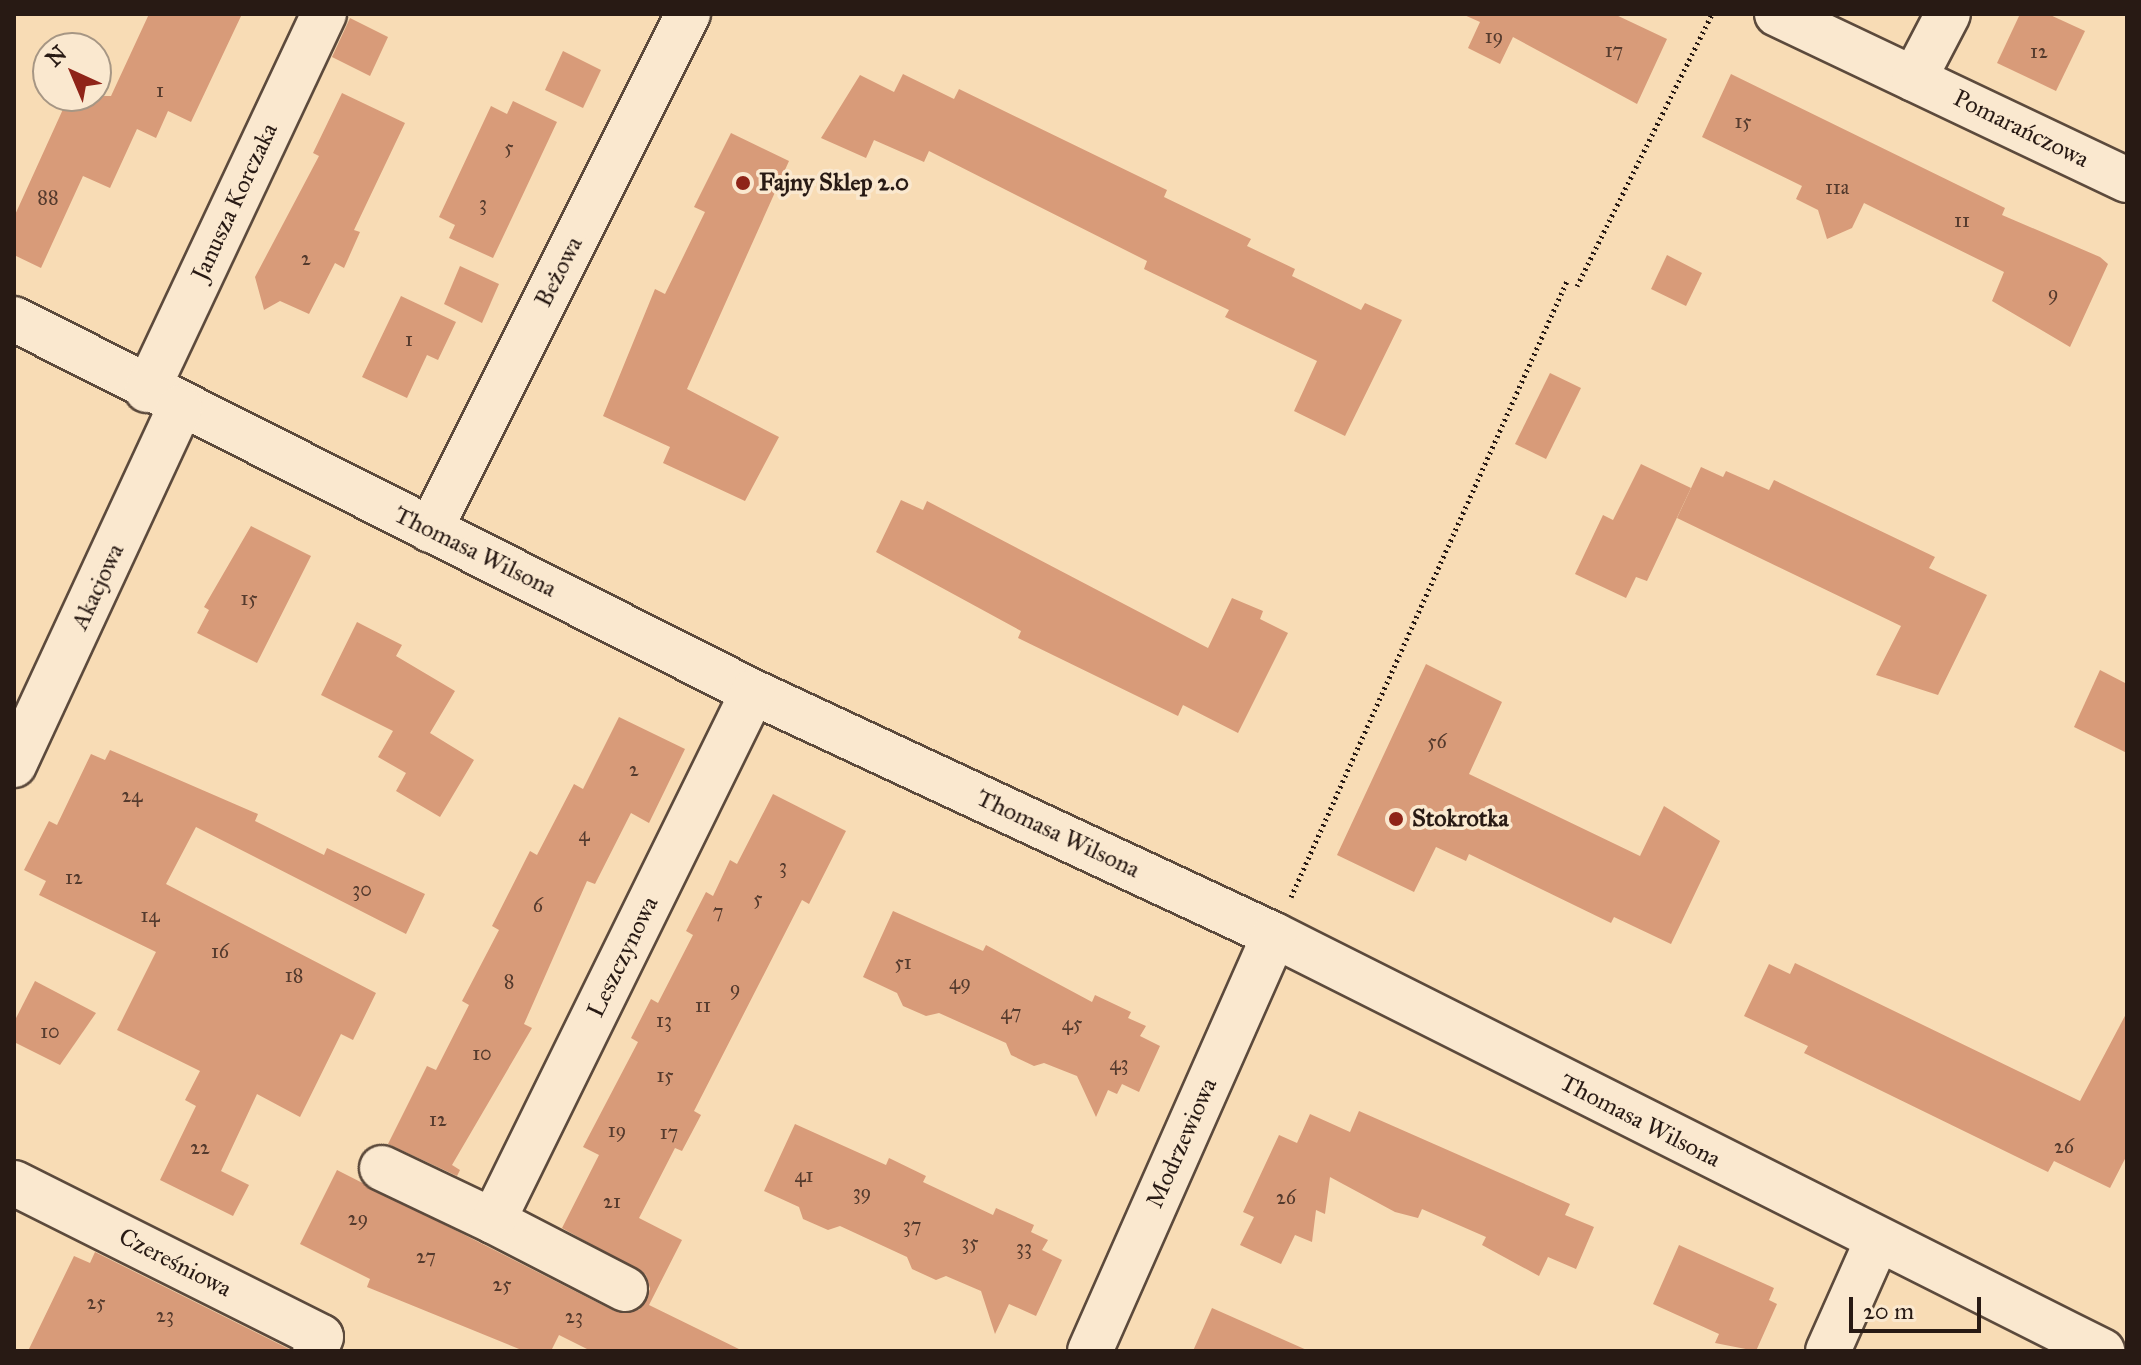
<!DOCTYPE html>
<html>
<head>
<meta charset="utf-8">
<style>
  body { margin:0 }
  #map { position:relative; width:2141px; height:1365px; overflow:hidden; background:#f8dcb5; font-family:"IM FELL Great Primer",serif }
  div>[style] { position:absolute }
  .building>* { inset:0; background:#d89b79 }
  .path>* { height:5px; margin-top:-2.5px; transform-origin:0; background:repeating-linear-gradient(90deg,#281a14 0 2px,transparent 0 6px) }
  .roads { filter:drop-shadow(2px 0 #5c4a3c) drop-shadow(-2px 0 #5c4a3c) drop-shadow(0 2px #5c4a3c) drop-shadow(0 -2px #5c4a3c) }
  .minor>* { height:44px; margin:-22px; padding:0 22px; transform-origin:22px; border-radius:22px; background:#fae8cf }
  .dots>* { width:22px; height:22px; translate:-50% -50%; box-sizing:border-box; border:4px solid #fae8cf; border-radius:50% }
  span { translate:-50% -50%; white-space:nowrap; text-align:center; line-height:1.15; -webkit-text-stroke:7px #fae8cf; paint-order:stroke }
  .number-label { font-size:20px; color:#543a2d }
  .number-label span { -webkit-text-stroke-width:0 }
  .street-label { font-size:24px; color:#281a14 }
  .poi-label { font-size:24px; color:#281a14; font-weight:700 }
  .left { translate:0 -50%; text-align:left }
  .frame { position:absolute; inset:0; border:16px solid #281a14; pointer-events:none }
  .north { position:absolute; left:32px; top:32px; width:80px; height:80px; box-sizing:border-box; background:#fae8cf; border:2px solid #a69684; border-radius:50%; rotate:316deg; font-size:22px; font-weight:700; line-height:32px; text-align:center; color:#281a14 }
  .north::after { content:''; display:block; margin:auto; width:28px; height:36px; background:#8f2418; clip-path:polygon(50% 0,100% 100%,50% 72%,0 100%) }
  .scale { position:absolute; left:1849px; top:1297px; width:132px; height:36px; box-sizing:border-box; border:4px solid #281a14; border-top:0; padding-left:10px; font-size:24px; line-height:28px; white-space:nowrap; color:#281a14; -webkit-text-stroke:6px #fae8cf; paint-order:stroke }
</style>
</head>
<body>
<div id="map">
  <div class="building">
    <div style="clip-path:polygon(149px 14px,242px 14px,191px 122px,168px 111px,156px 138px,137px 129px,110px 188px,83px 176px,41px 268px,14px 255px,14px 217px,69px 96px,111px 96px)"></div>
    <div style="clip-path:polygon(1462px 14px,1614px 14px,1667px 39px,1637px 104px,1513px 37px,1500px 64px,1468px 48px,1480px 22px)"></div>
    <div style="clip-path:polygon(2020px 14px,2048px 14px,2085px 31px,2056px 91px,1997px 63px)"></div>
    <div style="clip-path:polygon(350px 18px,388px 37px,370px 76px,332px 57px)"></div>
    <div style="clip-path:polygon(563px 51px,601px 70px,583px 108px,545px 90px)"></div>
    <div style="clip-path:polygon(903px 74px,954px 99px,959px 89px,1167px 190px,1164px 197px,1251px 239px,1247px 246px,1295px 269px,1292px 276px,1361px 310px,1365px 303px,1402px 320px,1345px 436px,1294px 411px,1317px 361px,1225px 317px,1229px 310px,1144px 269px,1147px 261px,929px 151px,924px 162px,874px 140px,866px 158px,821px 138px,860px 75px,894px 92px)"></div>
    <div style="clip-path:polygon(1731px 74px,2005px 208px,2002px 215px,2100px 257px,2108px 264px,2070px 347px,1992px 301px,2004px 272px,1864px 203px,1852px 228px,1827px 239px,1818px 210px,1796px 199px,1802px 186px,1702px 137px)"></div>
    <div style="clip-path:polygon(342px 93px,405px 123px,354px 230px,360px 232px,344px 268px,335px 263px,309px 314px,280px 301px,264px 310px,255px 277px,319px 156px,313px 153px)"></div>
    <div style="clip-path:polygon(513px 101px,557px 122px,493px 258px,449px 238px,455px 225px,439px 217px,491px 106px,507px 114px)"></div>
    <div style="clip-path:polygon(731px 133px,789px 161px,687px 389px,779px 437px,745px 501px,663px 463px,670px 447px,603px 416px,655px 289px,665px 294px,705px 212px,694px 207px)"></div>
    <div style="clip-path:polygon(1667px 255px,1702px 273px,1686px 306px,1651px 289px)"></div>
    <div style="clip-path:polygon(460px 266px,499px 284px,482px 323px,444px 304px)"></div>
    <div style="clip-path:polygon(401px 296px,456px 322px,438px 360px,427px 355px,407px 398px,362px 377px)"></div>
    <div style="clip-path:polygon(1550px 373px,1581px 388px,1546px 459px,1515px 444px)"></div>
    <div style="clip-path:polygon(1641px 464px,1691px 488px,1647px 581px,1636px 577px,1626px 598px,1575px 574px,1603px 515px,1613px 520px)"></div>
    <div style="clip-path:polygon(1701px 467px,1723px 477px,1726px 471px,1769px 490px,1774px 480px,1935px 557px,1929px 568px,1987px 595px,1938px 695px,1876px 675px,1901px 626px,1677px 518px)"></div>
    <div style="clip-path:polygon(901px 500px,923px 510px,927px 501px,1208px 648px,1232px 598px,1263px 611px,1260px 619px,1288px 633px,1238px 733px,1183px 705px,1178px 716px,1018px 638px,1021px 631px,876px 552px)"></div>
    <div style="clip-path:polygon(251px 526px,311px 556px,257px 663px,197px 633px,209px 610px,204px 607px)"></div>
    <div style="clip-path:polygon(357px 622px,402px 645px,396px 656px,455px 691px,430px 733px,474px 760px,440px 817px,396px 791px,406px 773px,378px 757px,393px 731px,321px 695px)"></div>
    <div style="clip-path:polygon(1426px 664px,1502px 702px,1469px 774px,1640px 856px,1664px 806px,1720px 841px,1671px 944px,1614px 917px,1611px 923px,1469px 854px,1466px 861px,1436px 847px,1414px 892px,1337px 855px)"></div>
    <div style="clip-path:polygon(2100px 670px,2127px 684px,2127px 753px,2074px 727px)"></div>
    <div style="clip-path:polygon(619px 717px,685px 749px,649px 823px,631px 813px,595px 884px,587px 881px,524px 1024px,532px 1028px,452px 1165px,460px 1170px,457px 1176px,388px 1144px,427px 1066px,436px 1070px,469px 1005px,462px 1001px,499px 930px,492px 926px,530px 851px,537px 855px,574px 784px,583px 789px)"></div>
    <div style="clip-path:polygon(110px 750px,258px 814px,255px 821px,324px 855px,327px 848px,425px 894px,406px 934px,196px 827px,166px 884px,376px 993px,353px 1040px,341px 1034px,300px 1117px,257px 1094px,221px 1171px,249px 1185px,233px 1216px,160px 1180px,196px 1106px,185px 1100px,200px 1071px,117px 1030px,156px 952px,39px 895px,46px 881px,24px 870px,49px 821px,57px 825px,91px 754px,105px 760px)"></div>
    <div style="clip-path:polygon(773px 794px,846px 831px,809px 904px,802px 900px,694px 1111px,701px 1115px,682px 1151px,675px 1148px,639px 1218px,682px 1240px,649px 1305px,743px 1351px,591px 1351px,559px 1335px,551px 1351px,524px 1351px,367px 1287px,370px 1279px,300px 1244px,337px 1170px,614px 1311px,639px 1310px,650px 1289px,646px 1275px,562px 1228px,599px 1155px,583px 1147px,638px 1042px,631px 1038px,651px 999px,658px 1003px,693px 935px,686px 931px,706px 892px,713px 896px,730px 860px,737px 864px)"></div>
    <div style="clip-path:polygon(893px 911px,983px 951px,986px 945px,1092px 1002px,1095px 995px,1131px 1012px,1128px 1018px,1146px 1026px,1140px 1036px,1160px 1046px,1139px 1092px,1122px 1084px,1117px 1094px,1108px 1090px,1096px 1117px,1077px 1076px,1044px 1063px,1034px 1066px,1011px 1055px,1006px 1043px,939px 1013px,926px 1016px,903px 1006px,897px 993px,863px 977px)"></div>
    <div style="clip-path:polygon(1795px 963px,2080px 1101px,2127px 1012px,2127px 1155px,2110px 1188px,2054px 1161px,2048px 1172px,1804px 1053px,1808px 1046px,1744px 1016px,1769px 964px,1790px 974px)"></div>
    <div style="clip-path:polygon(35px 981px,96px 1013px,60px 1065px,14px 1042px,14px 1022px)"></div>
    <div style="clip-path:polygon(1359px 1111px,1570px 1204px,1565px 1215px,1594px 1227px,1576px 1269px,1548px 1257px,1539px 1276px,1482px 1245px,1486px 1237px,1422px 1209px,1418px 1218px,1395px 1212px,1330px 1177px,1325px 1214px,1316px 1210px,1312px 1242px,1295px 1235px,1281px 1264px,1240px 1245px,1254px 1217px,1243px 1212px,1279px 1135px,1297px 1143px,1310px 1114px,1350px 1132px)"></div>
    <div style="clip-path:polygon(795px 1124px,886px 1165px,889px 1158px,926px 1176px,923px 1182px,993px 1215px,996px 1208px,1034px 1225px,1031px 1232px,1048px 1240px,1042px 1250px,1062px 1260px,1036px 1316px,1009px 1304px,995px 1334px,981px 1291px,946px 1276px,936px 1280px,912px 1269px,907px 1257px,840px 1226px,828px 1230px,803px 1219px,799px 1207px,764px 1191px)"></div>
    <div style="clip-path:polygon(1679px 1245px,1774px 1288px,1769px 1300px,1777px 1304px,1756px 1351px,1715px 1343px,1719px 1334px,1653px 1304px)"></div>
    <div style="clip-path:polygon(95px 1252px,291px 1350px,290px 1351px,28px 1351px,74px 1256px,90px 1263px)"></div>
    <div style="clip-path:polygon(1212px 1308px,1309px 1351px,1193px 1351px)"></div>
  </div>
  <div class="path">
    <div style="left:1577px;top:286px;width:304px;rotate:-63.6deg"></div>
    <div style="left:1291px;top:897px;width:675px;rotate:-65.87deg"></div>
  </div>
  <div class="roads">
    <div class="minor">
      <div style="left:1777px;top:14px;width:387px;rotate:25.4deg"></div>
      <div style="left:1914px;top:79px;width:73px;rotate:-62.4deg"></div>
      <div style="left:14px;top:319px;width:828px;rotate:26.78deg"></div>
      <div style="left:753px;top:692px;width:575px;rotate:25deg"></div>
      <div style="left:1274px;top:935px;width:927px;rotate:26.68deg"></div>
      <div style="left:147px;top:390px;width:416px;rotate:-64.8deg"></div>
      <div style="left:430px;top:530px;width:577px;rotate:-63.43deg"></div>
      <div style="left:14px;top:765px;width:394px;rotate:-65.1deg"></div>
      <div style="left:382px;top:1168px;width:123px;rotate:25.5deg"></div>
      <div style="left:14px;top:1183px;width:343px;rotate:26.6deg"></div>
      <div style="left:321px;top:1337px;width:15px;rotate:113deg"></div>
      <div style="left:625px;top:1289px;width:148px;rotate:-152.7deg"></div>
      <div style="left:493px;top:1221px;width:589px;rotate:-63.83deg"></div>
      <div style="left:1090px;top:1351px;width:455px;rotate:-66.1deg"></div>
      <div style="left:1828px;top:1351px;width:120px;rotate:-66deg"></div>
    </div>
  </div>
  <div class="dots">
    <div style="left:743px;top:183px;background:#8f2418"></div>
    <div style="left:1396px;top:819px;background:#8f2418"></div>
  </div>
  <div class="number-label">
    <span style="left:1494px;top:36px">19</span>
    <span style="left:1614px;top:50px">17</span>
    <span style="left:2039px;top:51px">12</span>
    <span style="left:160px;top:90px">1</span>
    <span style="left:1743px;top:121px">15</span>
    <span style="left:509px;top:147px">5</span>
    <span style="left:1837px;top:187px">11a</span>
    <span style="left:48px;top:197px">88</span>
    <span style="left:483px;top:203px">3</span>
    <span style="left:1962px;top:220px">11</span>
    <span style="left:306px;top:258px">2</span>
    <span style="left:2053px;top:293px">9</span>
    <span style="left:409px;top:339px">1</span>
    <span style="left:249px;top:598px">15</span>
    <span style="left:1437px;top:741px">56</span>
    <span style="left:634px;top:769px">2</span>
    <span style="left:132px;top:795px">24</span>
    <span style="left:584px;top:834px">4</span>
    <span style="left:783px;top:866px">3</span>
    <span style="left:74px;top:877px">12</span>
    <span style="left:362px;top:889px">30</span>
    <span style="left:758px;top:898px">5</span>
    <span style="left:538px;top:905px">6</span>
    <span style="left:718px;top:911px">7</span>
    <span style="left:150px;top:915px">14</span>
    <span style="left:220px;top:951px">16</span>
    <span style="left:903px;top:962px">51</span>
    <span style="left:294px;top:975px">18</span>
    <span style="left:509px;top:981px">8</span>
    <span style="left:960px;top:982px">49</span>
    <span style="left:735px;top:988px">9</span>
    <span style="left:703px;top:1005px">11</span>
    <span style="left:1011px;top:1012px">47</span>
    <span style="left:664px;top:1020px">13</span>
    <span style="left:1072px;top:1023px">45</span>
    <span style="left:50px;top:1031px">10</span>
    <span style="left:482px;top:1053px">10</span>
    <span style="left:1119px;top:1063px">43</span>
    <span style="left:665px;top:1075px">15</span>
    <span style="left:438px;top:1119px">12</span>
    <span style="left:617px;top:1130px">19</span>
    <span style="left:669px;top:1132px">17</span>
    <span style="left:2064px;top:1146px">26</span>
    <span style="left:200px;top:1147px">22</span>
    <span style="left:804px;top:1175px">41</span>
    <span style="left:862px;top:1192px">39</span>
    <span style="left:1286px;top:1197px">26</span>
    <span style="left:612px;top:1201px">21</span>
    <span style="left:358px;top:1218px">29</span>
    <span style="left:912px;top:1225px">37</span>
    <span style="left:970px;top:1242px">35</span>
    <span style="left:1024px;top:1247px">33</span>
    <span style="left:426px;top:1256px">27</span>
    <span style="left:502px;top:1284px">25</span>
    <span style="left:96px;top:1302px">25</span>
    <span style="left:165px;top:1315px">23</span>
    <span style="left:574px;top:1316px">23</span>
  </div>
  <div class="street-label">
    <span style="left:2021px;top:129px;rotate:26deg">Pomarańczowa</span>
    <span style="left:235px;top:202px;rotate:-65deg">Janusza Korczaka</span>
    <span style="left:559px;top:272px;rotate:-63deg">Beżowa</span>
    <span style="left:475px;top:552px;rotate:26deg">Thomasa Wilsona</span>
    <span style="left:98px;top:587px;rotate:-65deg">Akacjowa</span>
    <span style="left:1058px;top:834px;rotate:25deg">Thomasa Wilsona</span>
    <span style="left:623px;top:957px;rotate:-64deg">Leszczynowa</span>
    <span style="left:1640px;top:1121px;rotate:27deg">Thomasa Wilsona</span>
    <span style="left:1182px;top:1143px;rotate:-66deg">Modrzewiowa</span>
    <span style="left:175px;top:1263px;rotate:27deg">Czereśniowa</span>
  </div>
  <div class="poi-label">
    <span class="left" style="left:759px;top:183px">Fajny Sklep 2.0</span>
    <span class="left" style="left:1412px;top:819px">Stokrotka</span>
  </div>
  <div class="frame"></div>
  <div class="north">N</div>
  <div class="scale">20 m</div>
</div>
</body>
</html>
